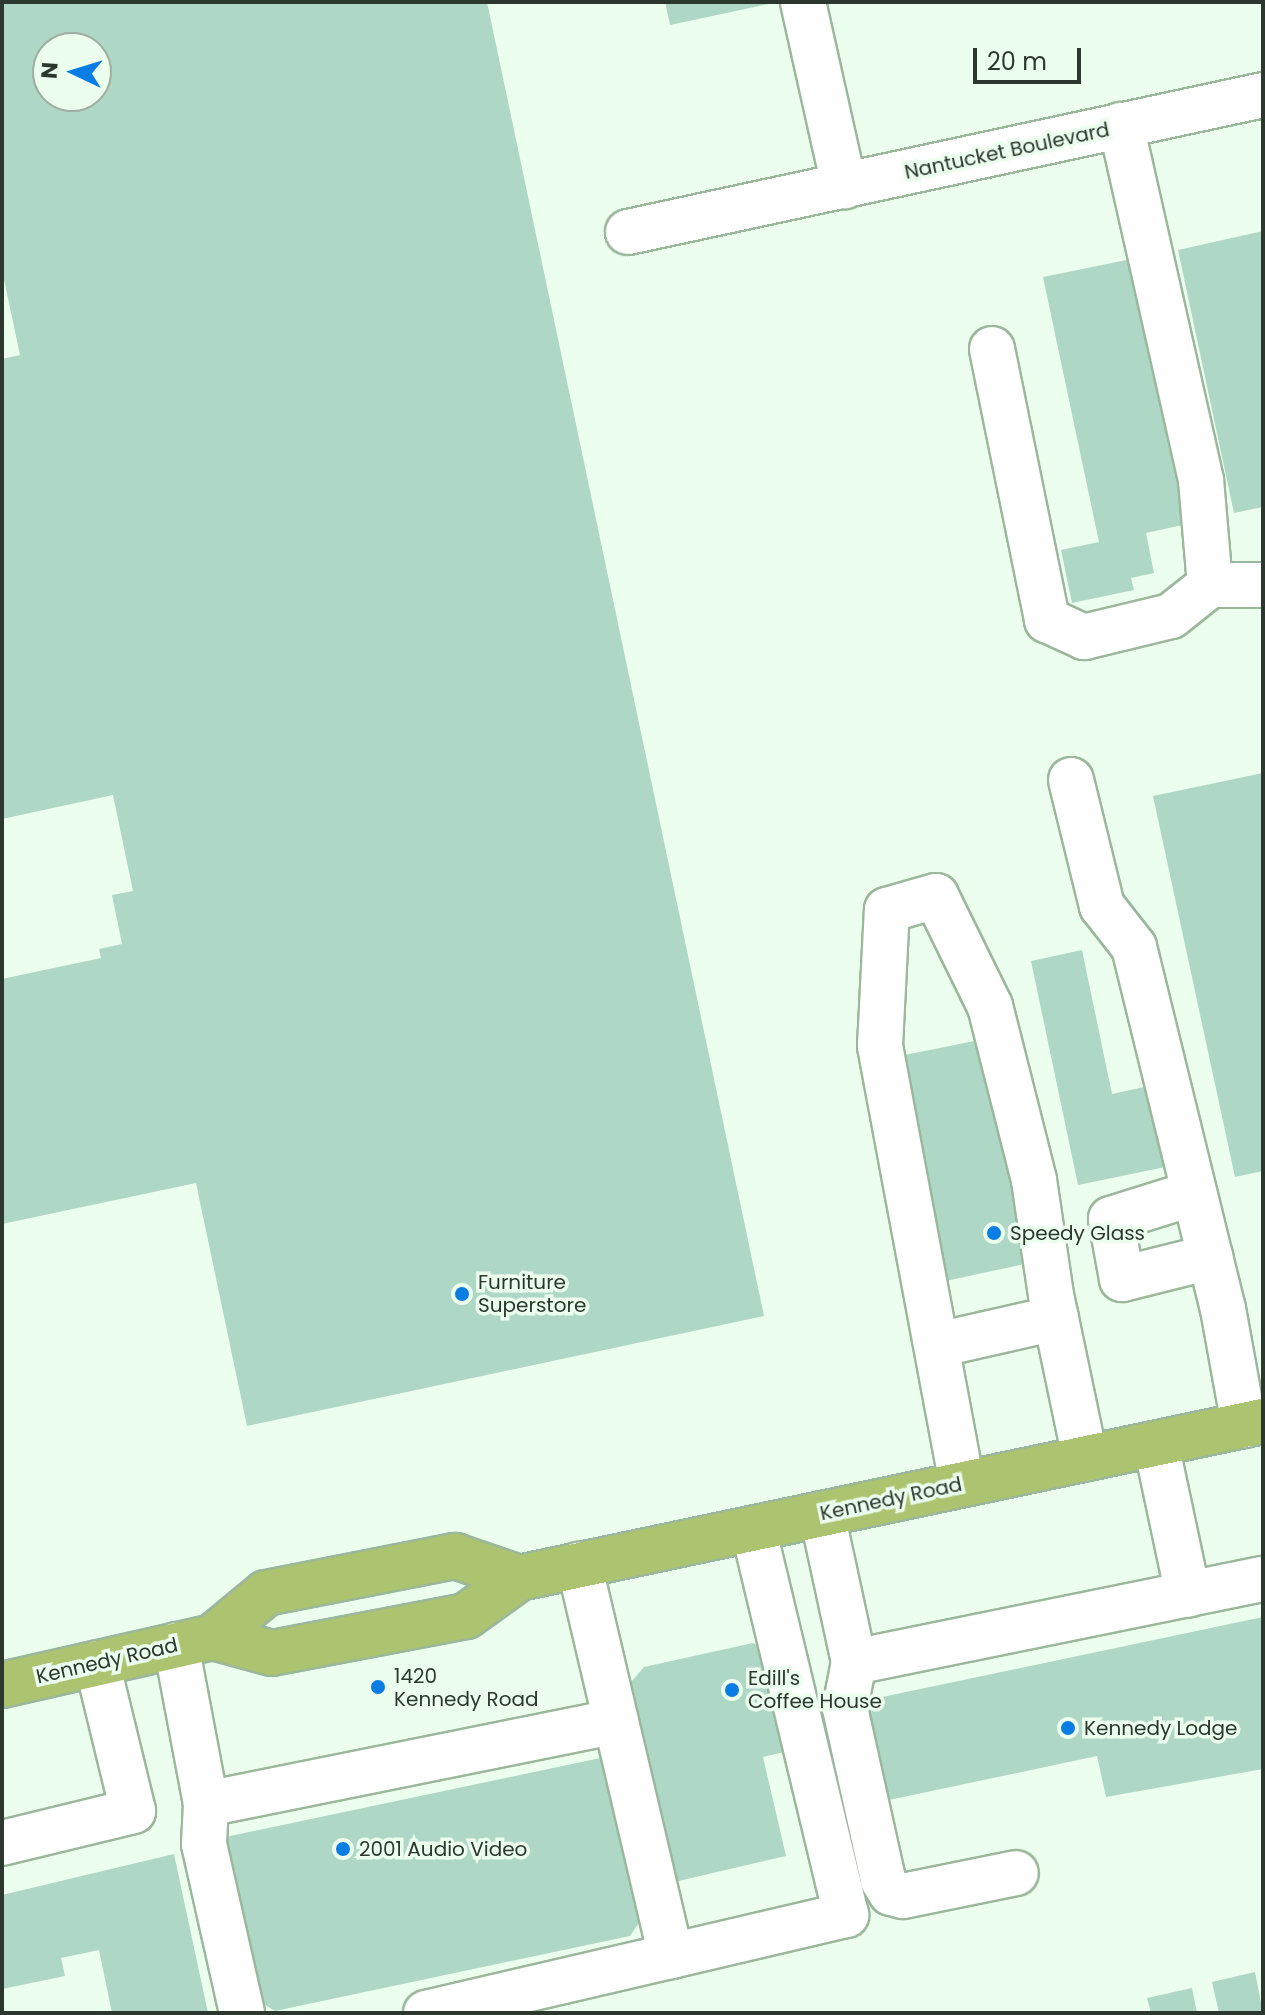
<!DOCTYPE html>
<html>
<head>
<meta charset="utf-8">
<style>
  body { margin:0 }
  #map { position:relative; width:1265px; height:2015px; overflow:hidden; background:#ecfeed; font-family:Poppins,sans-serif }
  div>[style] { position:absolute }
  .building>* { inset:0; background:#afd7c6 }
  .roads { filter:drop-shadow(2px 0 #9bb79c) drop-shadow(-2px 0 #9bb79c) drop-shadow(0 2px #9bb79c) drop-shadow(0 -2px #9bb79c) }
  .minor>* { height:44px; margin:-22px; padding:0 22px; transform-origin:22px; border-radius:22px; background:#fff }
  .major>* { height:44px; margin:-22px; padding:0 22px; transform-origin:22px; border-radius:22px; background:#acc370 }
  .dots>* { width:22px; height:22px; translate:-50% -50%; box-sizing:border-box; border:4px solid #ecfeed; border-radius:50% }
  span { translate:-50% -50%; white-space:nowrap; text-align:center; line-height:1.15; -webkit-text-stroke:7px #ecfeed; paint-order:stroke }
  .street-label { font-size:20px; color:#2c372d }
  .poi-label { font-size:20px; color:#2c372d }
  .left { translate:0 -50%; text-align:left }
  .frame { position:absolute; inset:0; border:4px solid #2c372d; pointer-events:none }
  .north { position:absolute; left:32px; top:32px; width:80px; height:80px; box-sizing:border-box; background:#ecfeed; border:2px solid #9faea0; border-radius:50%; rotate:274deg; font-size:22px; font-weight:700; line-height:32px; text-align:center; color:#2c372d }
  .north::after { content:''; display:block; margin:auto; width:28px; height:36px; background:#087de4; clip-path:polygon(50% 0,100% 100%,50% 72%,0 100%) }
  .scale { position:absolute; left:973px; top:48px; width:108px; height:36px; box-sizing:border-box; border:4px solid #2c372d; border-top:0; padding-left:10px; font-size:24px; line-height:28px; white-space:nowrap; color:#2c372d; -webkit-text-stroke:6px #ecfeed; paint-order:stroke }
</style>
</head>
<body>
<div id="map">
  <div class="building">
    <div style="clip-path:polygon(evenodd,2px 2px,487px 2px,764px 1316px,247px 1426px,196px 1183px,2px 1224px,2px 979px,101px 958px,99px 949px,122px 944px,112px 895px,133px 891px,113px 795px,2px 819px,2px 359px,20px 355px,2px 270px,2px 2px,48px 48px,96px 48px,96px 96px,48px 96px,48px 48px)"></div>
    <div style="clip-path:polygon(665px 2px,773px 2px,773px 3px,670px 25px)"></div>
    <div style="clip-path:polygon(1263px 231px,1263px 507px,1234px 513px,1178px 250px)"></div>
    <div style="clip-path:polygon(1146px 256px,1201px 521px,1146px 533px,1154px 573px,1131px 578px,1134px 590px,1072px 603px,1061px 550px,1099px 542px,1043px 277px)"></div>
    <div style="clip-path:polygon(1263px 773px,1263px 1171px,1235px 1177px,1153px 796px)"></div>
    <div style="clip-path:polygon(1082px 950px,1112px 1094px,1158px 1084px,1175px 1165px,1078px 1185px,1031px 961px)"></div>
    <div style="clip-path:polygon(989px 1038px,1043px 1260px,941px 1282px,934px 1250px,941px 1249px,900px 1056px)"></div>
    <div style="clip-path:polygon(1263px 1617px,1263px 1769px,1106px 1797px,1097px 1756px,889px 1800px,868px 1700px)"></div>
    <div style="clip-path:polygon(753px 1643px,772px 1654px,793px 1750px,763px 1757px,786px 1856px,670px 1883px,626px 1688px,644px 1667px)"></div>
    <div style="clip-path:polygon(610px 1756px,643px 1917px,630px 1936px,275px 2011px,254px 1998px,221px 1838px)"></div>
    <div style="clip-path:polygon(174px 1854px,208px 2013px,112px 2013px,99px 1950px,61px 1958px,65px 1976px,2px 1989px,2px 1895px)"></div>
    <div style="clip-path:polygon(1255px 1972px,1263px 2013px,1219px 2013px,1212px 1982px)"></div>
    <div style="clip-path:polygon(1192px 1988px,1197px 2013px,1151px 2013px,1147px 1998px)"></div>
  </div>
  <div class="roads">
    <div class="minor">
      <div style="left:803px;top:2px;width:189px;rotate:77.4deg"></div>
      <div style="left:628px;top:232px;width:650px;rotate:-12.17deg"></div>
      <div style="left:992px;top:349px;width:277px;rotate:78.5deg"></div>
      <div style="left:1047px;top:620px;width:41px;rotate:24.7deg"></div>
      <div style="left:1084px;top:637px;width:89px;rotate:-13.6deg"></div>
      <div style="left:1171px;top:616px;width:50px;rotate:-38.5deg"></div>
      <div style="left:1210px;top:585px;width:105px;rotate:-94.9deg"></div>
      <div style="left:1201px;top:480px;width:364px;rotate:-102.7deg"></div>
      <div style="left:1210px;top:585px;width:53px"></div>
      <div style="left:1071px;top:780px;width:130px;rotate:76.2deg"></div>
      <div style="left:1102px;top:906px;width:52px;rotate:52deg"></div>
      <div style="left:1134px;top:947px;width:373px;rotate:76.2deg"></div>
      <div style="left:1223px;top:1309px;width:118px;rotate:79.7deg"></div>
      <div style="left:1194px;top:1193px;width:87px;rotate:162.6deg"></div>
      <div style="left:1111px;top:1219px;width:61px;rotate:79.6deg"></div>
      <div style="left:1122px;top:1279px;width:91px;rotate:-14deg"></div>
      <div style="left:937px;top:1345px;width:122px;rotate:-12.8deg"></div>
      <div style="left:1156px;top:1444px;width:154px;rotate:78deg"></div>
      <div style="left:962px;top:1484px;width:446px;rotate:-100.6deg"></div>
      <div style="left:880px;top:1046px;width:136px;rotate:-87.1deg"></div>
      <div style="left:887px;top:910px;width:51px;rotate:-15.9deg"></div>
      <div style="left:936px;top:896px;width:123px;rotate:63.9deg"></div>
      <div style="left:990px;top:1006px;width:179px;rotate:75.8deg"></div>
      <div style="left:1034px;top:1180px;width:116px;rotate:81.6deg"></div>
      <div style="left:1051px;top:1295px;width:167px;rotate:78.2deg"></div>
      <div style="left:822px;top:1514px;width:151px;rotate:77.8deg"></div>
      <div style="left:854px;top:1662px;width:47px;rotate:101.1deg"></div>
      <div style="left:845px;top:1708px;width:176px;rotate:77.5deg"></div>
      <div style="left:883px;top:1880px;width:15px;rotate:58deg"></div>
      <div style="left:891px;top:1893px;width:12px;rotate:14deg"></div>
      <div style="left:903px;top:1896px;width:115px;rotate:-11.5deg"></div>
      <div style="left:176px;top:1645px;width:162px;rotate:79.3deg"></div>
      <div style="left:206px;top:1804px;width:40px;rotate:92.9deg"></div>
      <div style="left:204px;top:1844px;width:173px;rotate:77.3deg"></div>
      <div style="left:854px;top:1662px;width:417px;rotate:-11.5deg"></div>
      <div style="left:206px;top:1804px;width:418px;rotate:-11.4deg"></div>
      <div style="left:2px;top:1843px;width:135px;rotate:-13.7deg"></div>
      <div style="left:133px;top:1811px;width:152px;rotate:-103.7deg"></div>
      <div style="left:671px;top:1956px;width:180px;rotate:-13.2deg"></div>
      <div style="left:846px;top:1915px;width:397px;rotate:-103.5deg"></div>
      <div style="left:426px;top:2013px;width:252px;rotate:-13.1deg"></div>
      <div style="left:671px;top:1956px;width:402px;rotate:-103.2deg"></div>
    </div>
    <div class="major">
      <div style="left:213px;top:1637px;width:69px;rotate:-39.7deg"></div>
      <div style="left:266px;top:1593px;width:193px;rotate:-11.1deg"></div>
      <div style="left:455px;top:1556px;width:68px;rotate:19deg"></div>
      <div style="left:2px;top:1685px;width:216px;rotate:-12.8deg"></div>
      <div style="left:213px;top:1637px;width:61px;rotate:15.2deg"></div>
      <div style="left:272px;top:1653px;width:197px;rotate:-10.8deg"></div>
      <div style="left:466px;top:1616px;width:65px;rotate:-35.6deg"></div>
      <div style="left:519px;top:1578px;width:760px;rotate:-11.92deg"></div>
    </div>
  </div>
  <div class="dots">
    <div style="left:994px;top:1233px;background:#087de4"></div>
    <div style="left:462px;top:1294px;background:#087de4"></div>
    <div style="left:378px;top:1687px;background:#087de4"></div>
    <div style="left:732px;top:1690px;background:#087de4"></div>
    <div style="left:1068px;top:1728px;background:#087de4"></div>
    <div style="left:343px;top:1849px;background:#087de4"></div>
  </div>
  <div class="street-label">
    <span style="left:1007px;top:151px;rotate:-12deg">Nantucket Boulevard</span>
    <span style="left:891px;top:1499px;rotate:-12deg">Kennedy Road</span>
    <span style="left:107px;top:1661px;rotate:-13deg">Kennedy Road</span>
  </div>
  <div class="poi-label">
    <span class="left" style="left:1010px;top:1233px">Speedy Glass</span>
    <span class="left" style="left:478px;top:1294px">Furniture<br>Superstore</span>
    <span class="left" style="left:394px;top:1688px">1420<br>Kennedy Road</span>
    <span class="left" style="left:748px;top:1690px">Edill's<br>Coffee House</span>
    <span class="left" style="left:1084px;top:1728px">Kennedy Lodge</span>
    <span class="left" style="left:359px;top:1849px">2001 Audio Video</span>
  </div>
  <div class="frame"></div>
  <div class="north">N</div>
  <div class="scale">20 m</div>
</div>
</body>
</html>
